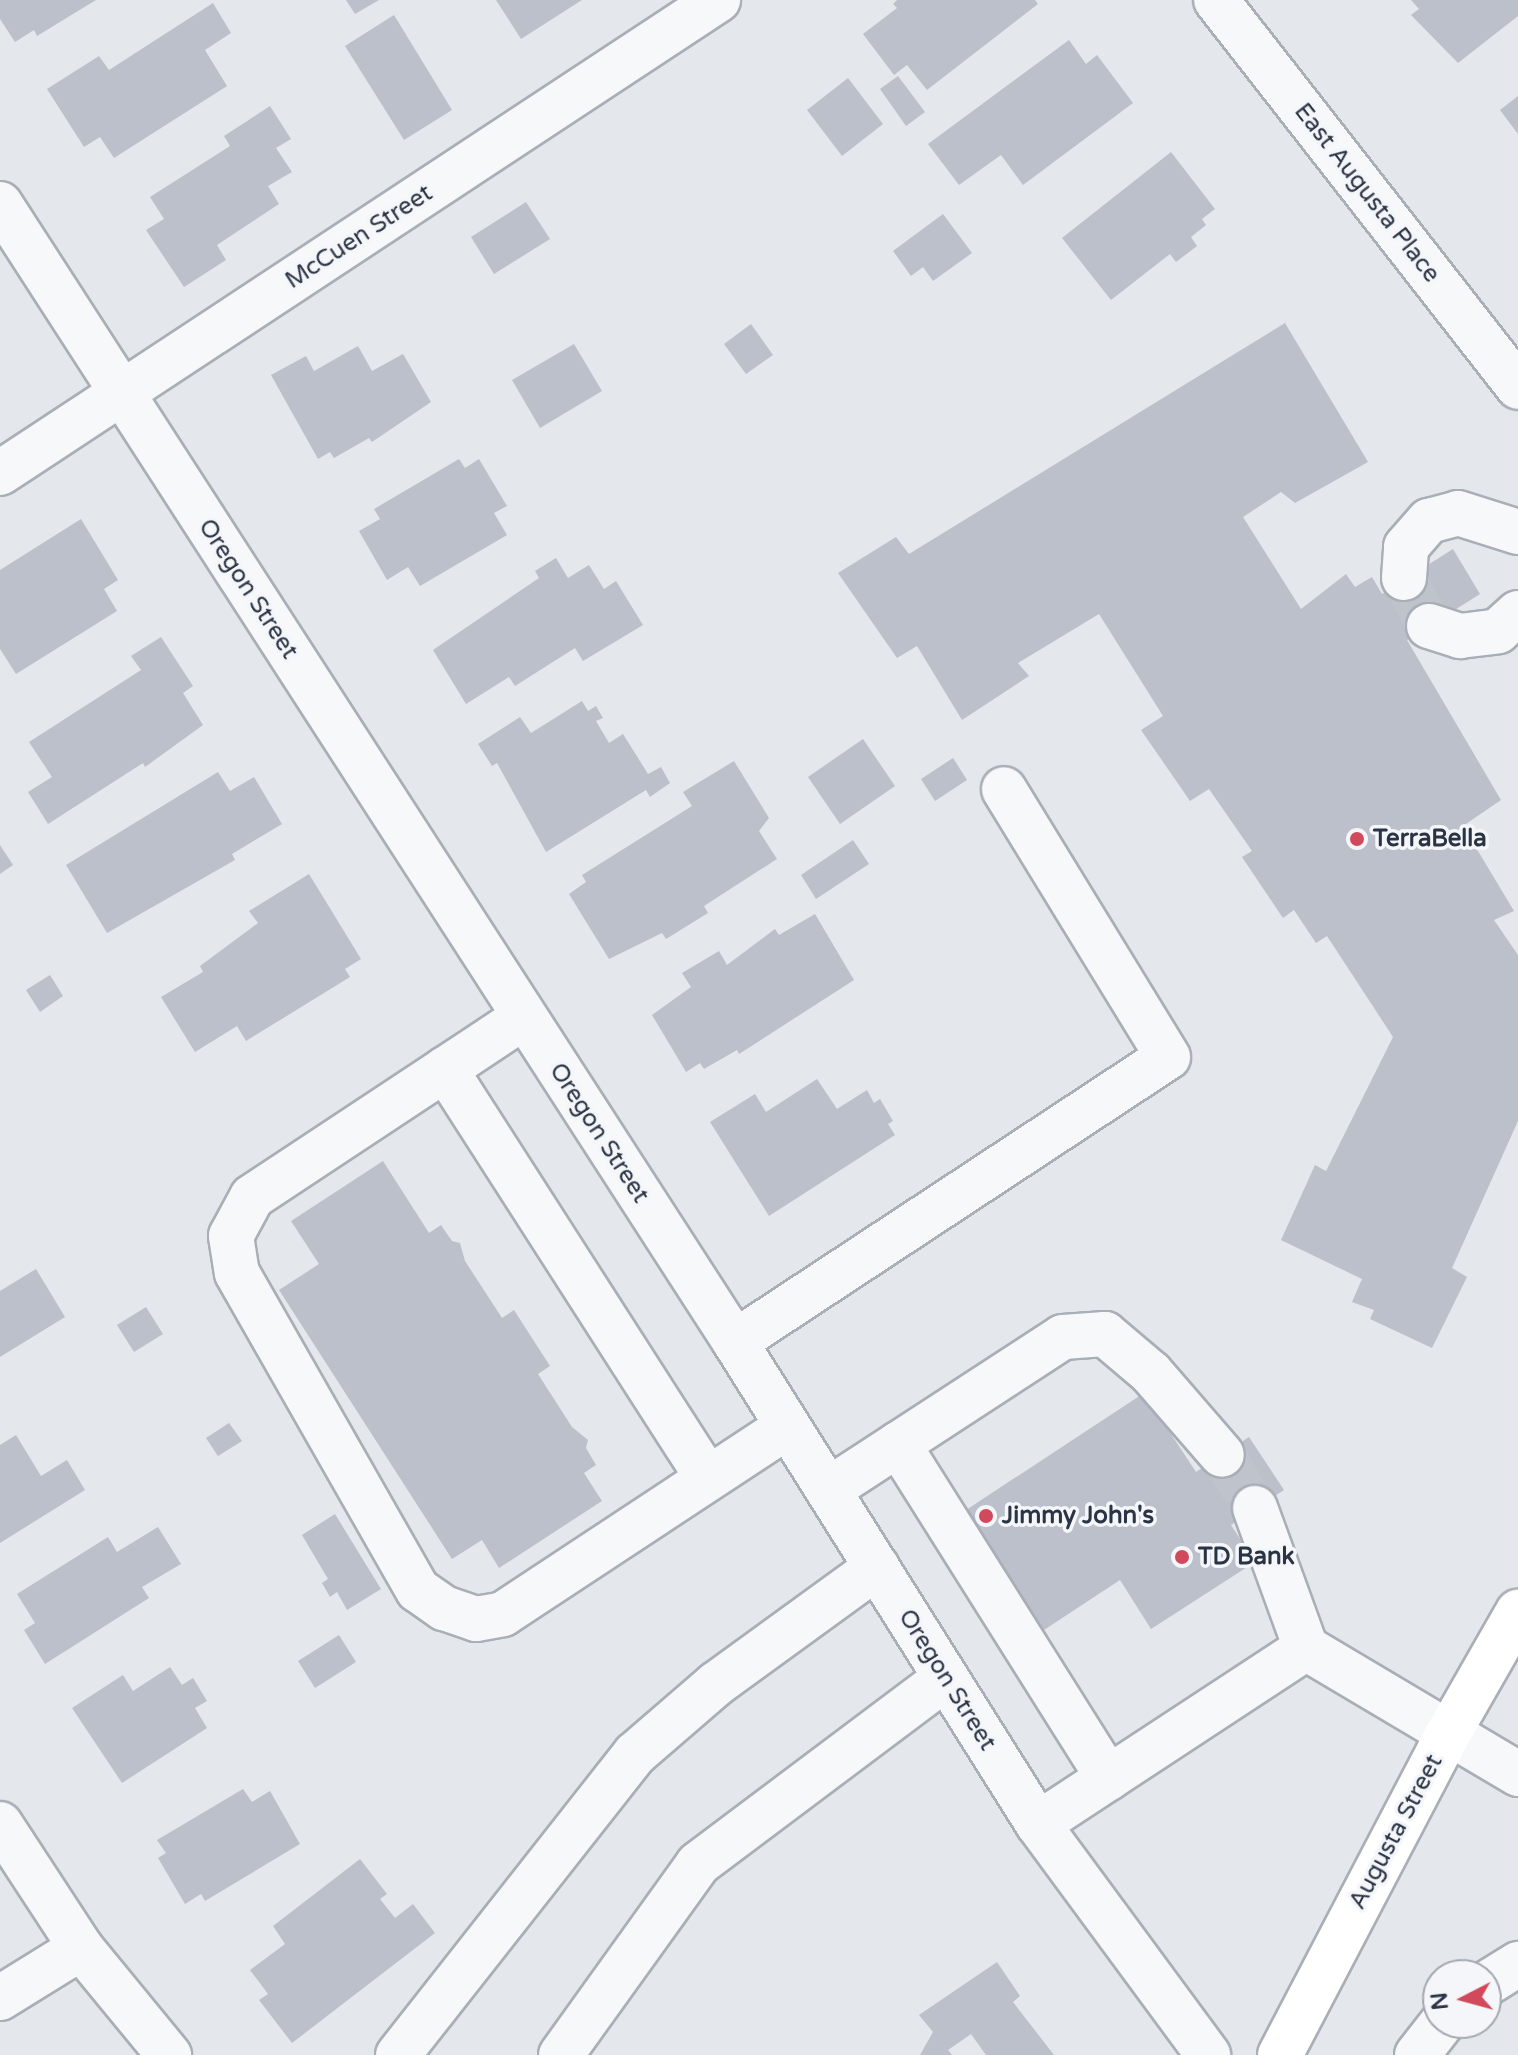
<!DOCTYPE html>
<html>
<head>
<meta charset="utf-8">
<style>
  body { margin:0 }
  #map { position:relative; width:1518px; height:2055px; overflow:hidden; background:#e4e7ec; font-family:"Varela Round",sans-serif }
  div>[style] { position:absolute }
  .building>* { inset:0; background:#bbc0ca }
  .minor-tunnel>* { height:44px; margin-top:-22px; transform-origin:0; background:repeating-linear-gradient(90deg,#bfc3cb 0 44px,transparent 0 66px) }
  .roads { filter:drop-shadow(2px 0 #a9aeb7) drop-shadow(-2px 0 #a9aeb7) drop-shadow(0 2px #a9aeb7) drop-shadow(0 -2px #a9aeb7) }
  .minor>* { height:44px; margin:-22px; padding:0 22px; transform-origin:22px; border-radius:22px; background:#f7f8fa }
  .major>* { height:44px; margin:-22px; padding:0 22px; transform-origin:22px; border-radius:22px; background:#fff }
  .dots>* { width:22px; height:22px; translate:-50% -50%; box-sizing:border-box; border:4px solid #f4f6f9; border-radius:50% }
  span { translate:-50% -50%; white-space:nowrap; text-align:center; line-height:1.15; -webkit-text-stroke:7px #f4f6f9; paint-order:stroke }
  .street-label { font-size:24px; color:#2b3445 }
  .poi-label { font-size:24px; color:#2b3445; font-weight:700 }
  .left { translate:0 -50%; text-align:left }
  .north { position:absolute; left:1422px; top:1959px; width:80px; height:80px; box-sizing:border-box; background:#f4f6f9; border:2px solid #a4a8b1; border-radius:50%; rotate:264deg; font-size:22px; font-weight:700; line-height:32px; text-align:center; color:#2b3445 }
  .north::after { content:''; display:block; margin:auto; width:28px; height:36px; background:#d1495b; clip-path:polygon(50% 0,100% 100%,50% 72%,0 100%) }
</style>
</head>
<body>
<div id="map">
  <div class="building">
    <div style="clip-path:polygon(0 0,96px 0,37px 36px,34px 30px,15px 42px,0 19px)"></div>
    <div style="clip-path:polygon(346px 0,379px 0,355px 14px)"></div>
    <div style="clip-path:polygon(496px 0,582px 0,521px 39px)"></div>
    <div style="clip-path:polygon(897px 0,1035px 0,1038px 4px,927px 90px,907px 65px,894px 75px,863px 34px,897px 8px,893px 4px)"></div>
    <div style="clip-path:polygon(1411px 0,1518px 0,1518px 16px,1458px 63px,1411px 15px,1419px 9px)"></div>
    <div style="clip-path:polygon(213px 3px,231px 33px,205px 50px,227px 86px,114px 158px,100px 137px,84px 147px,47px 89px,99px 56px,109px 70px)"></div>
    <div style="clip-path:polygon(394px 15px,452px 110px,404px 140px,345px 46px)"></div>
    <div style="clip-path:polygon(1069px 40px,1086px 64px,1097px 55px,1133px 103px,1023px 185px,1001px 155px,959px 185px,928px 144px)"></div>
    <div style="clip-path:polygon(898px 76px,925px 112px,906px 126px,880px 89px)"></div>
    <div style="clip-path:polygon(848px 78px,883px 124px,842px 156px,807px 110px)"></div>
    <div style="clip-path:polygon(1518px 96px,1518px 134px,1500px 110px)"></div>
    <div style="clip-path:polygon(270px 106px,291px 139px,276px 148px,292px 172px,268px 186px,279px 204px,217px 245px,226px 260px,184px 287px,146px 230px,164px 219px,150px 197px,230px 146px,224px 136px)"></div>
    <div style="clip-path:polygon(1171px 152px,1215px 209px,1202px 219px,1206px 225px,1191px 237px,1197px 246px,1176px 262px,1170px 254px,1111px 300px,1062px 238px)"></div>
    <div style="clip-path:polygon(526px 202px,550px 239px,494px 274px,471px 237px)"></div>
    <div style="clip-path:polygon(943px 214px,972px 253px,933px 281px,923px 267px,911px 276px,893px 251px)"></div>
    <div style="clip-path:polygon(1285px 323px,1368px 462px,1295px 503px,1281px 492px,1243px 517px,1301px 609px,1346px 574px,1355px 587px,1372px 577px,1382px 594px,1453px 549px,1480px 594px,1407px 640px,1501px 800px,1463px 826px,1514px 911px,1494px 920px,1518px 955px,1518px 1121px,1452px 1268px,1467px 1277px,1432px 1348px,1370px 1319px,1374px 1310px,1352px 1302px,1362px 1279px,1281px 1240px,1315px 1165px,1326px 1171px,1393px 1037px,1327px 936px,1316px 943px,1294px 910px,1283px 918px,1242px 857px,1252px 851px,1209px 789px,1190px 801px,1141px 730px,1163px 716px,1099px 614px,1018px 663px,1029px 676px,962px 720px,917px 646px,897px 658px,838px 573px,896px 537px,909px 554px)"></div>
    <div style="clip-path:polygon(751px 324px,773px 355px,746px 374px,724px 344px)"></div>
    <div style="clip-path:polygon(574px 344px,602px 391px,540px 428px,512px 380px)"></div>
    <div style="clip-path:polygon(358px 346px,372px 371px,403px 354px,431px 402px,372px 442px,369px 438px,334px 458px,330px 452px,318px 459px,271px 375px,306px 356px,314px 371px)"></div>
    <div style="clip-path:polygon(459px 459px,465px 468px,479px 459px,507px 506px,494px 513px,507px 535px,420px 586px,408px 567px,387px 580px,359px 531px,380px 519px,374px 509px)"></div>
    <div style="clip-path:polygon(81px 519px,118px 580px,104px 589px,117px 611px,16px 674px,0 649px,0 570px)"></div>
    <div style="clip-path:polygon(556px 558px,568px 578px,589px 565px,604px 589px,616px 581px,643px 625px,583px 661px,575px 648px,515px 686px,509px 677px,466px 704px,433px 650px,539px 578px,535px 571px)"></div>
    <div style="clip-path:polygon(161px 637px,193px 686px,183px 693px,203px 725px,145px 767px,143px 763px,48px 824px,28px 792px,52px 777px,29px 742px,141px 670px,131px 656px)"></div>
    <div style="clip-path:polygon(582px 701px,588px 711px,596px 706px,603px 718px,596px 721px,609px 743px,623px 734px,648px 774px,661px 767px,670px 783px,650px 797px,646px 790px,546px 852px,497px 763px,492px 766px,478px 744px,520px 717px,531px 733px)"></div>
    <div style="clip-path:polygon(863px 739px,895px 786px,840px 824px,808px 777px)"></div>
    <div style="clip-path:polygon(953px 758px,967px 780px,935px 801px,921px 779px)"></div>
    <div style="clip-path:polygon(734px 761px,769px 818px,759px 831px,777px 859px,704px 906px,708px 913px,666px 939px,662px 933px,609px 959px,569px 894px,586px 882px,582px 875px,692px 806px,683px 792px)"></div>
    <div style="clip-path:polygon(218px 772px,230px 791px,254px 777px,282px 824px,232px 854px,235px 860px,107px 933px,66px 865px)"></div>
    <div style="clip-path:polygon(853px 840px,869px 864px,816px 899px,801px 875px)"></div>
    <div style="clip-path:polygon(0 845px,13px 865px,0 874px)"></div>
    <div style="clip-path:polygon(309px 874px,361px 959px,345px 969px,350px 977px,246px 1041px,237px 1026px,195px 1052px,161px 997px,203px 972px,200px 966px,258px 923px,249px 911px)"></div>
    <div style="clip-path:polygon(815px 914px,854px 980px,739px 1054px,737px 1050px,704px 1069px,700px 1063px,686px 1072px,652px 1015px,691px 987px,682px 973px,719px 951px,727px 965px,775px 929px,779px 935px)"></div>
    <div style="clip-path:polygon(50px 975px,63px 996px,40px 1012px,26px 990px)"></div>
    <div style="clip-path:polygon(817px 1079px,837px 1109px,867px 1090px,874px 1103px,880px 1099px,893px 1121px,888px 1124px,895px 1135px,769px 1216px,710px 1122px,755px 1094px,766px 1112px)"></div>
    <div style="clip-path:polygon(383px 1161px,429px 1233px,441px 1225px,452px 1241px,460px 1243px,465px 1261px,502px 1318px,514px 1310px,550px 1366px,538px 1374px,572px 1427px,588px 1440px,586px 1448px,596px 1465px,584px 1473px,602px 1501px,499px 1568px,482px 1540px,452px 1559px,279px 1290px,319px 1264px,291px 1221px)"></div>
    <div style="clip-path:polygon(36px 1269px,65px 1317px,0 1357px,0 1291px)"></div>
    <div style="clip-path:polygon(146px 1307px,163px 1334px,134px 1352px,117px 1325px)"></div>
    <div style="clip-path:polygon(1144px 1393px,1196px 1472px,1249px 1437px,1284px 1490px,1231px 1525px,1255px 1562px,1151px 1629px,1120px 1580px,1044px 1630px,966px 1510px)"></div>
    <div style="clip-path:polygon(229px 1423px,242px 1441px,218px 1456px,206px 1438px)"></div>
    <div style="clip-path:polygon(16px 1435px,41px 1476px,67px 1460px,85px 1490px,0 1543px,0 1445px)"></div>
    <div style="clip-path:polygon(335px 1514px,381px 1589px,347px 1610px,337px 1592px,330px 1597px,322px 1583px,328px 1579px,302px 1535px)"></div>
    <div style="clip-path:polygon(158px 1527px,181px 1564px,142px 1587px,149px 1598px,45px 1664px,24px 1630px,35px 1623px,17px 1594px,108px 1537px,117px 1552px)"></div>
    <div style="clip-path:polygon(339px 1635px,356px 1662px,315px 1688px,298px 1661px)"></div>
    <div style="clip-path:polygon(170px 1667px,182px 1685px,193px 1678px,207px 1701px,195px 1708px,207px 1728px,122px 1783px,72px 1708px,123px 1675px,133px 1691px)"></div>
    <div style="clip-path:polygon(243px 1789px,252px 1802px,270px 1791px,300px 1844px,205px 1901px,201px 1894px,185px 1904px,158px 1858px,166px 1853px,157px 1840px)"></div>
    <div style="clip-path:polygon(360px 1859px,387px 1894px,380px 1899px,395px 1918px,413px 1904px,435px 1933px,292px 2043px,259px 2000px,268px 1994px,250px 1970px,285px 1944px,273px 1926px)"></div>
    <div style="clip-path:polygon(997px 1962px,1020px 1996px,1013px 2002px,1054px 2055px,986px 2055px,971px 2034px,948px 2050px,952px 2055px,920px 2055px,933px 2032px,919px 2015px)"></div>
  </div>
  <div class="minor-tunnel">
    <div style="left:1404px;top:578px;width:54px;rotate:62.5deg"></div>
    <div style="left:1222px;top:1455px;width:62px;rotate:58.1deg"></div>
  </div>
  <div class="roads">
    <div class="minor">
      <div style="left:1216px;top:0;width:491px;rotate:52deg"></div>
      <div style="left:0;top:204px;width:1355px;rotate:57.14deg"></div>
      <div style="left:735px;top:1342px;width:569px;rotate:57.85deg"></div>
      <div style="left:1038px;top:1824px;width:287px;rotate:53.6deg"></div>
      <div style="left:0;top:473px;width:860px;rotate:-33.38deg"></div>
      <div style="left:1404px;top:578px;width:31px;rotate:-86deg"></div>
      <div style="left:1406px;top:547px;width:35px;rotate:-49deg"></div>
      <div style="left:1429px;top:521px;width:30px;rotate:-15deg"></div>
      <div style="left:1458px;top:513px;width:63px;rotate:17.6deg"></div>
      <div style="left:1429px;top:626px;width:33px;rotate:18deg"></div>
      <div style="left:1460px;top:636px;width:38px;rotate:-7deg"></div>
      <div style="left:1498px;top:631px;width:27px;rotate:-42deg"></div>
      <div style="left:524px;top:1017px;width:326px;rotate:146.5deg"></div>
      <div style="left:252px;top:1197px;width:44px;rotate:118.3deg"></div>
      <div style="left:231px;top:1236px;width:37px;rotate:81deg"></div>
      <div style="left:237px;top:1273px;width:365px;rotate:60.3deg"></div>
      <div style="left:418px;top:1590px;width:32px;rotate:35deg"></div>
      <div style="left:444px;top:1608px;width:34px;rotate:19deg"></div>
      <div style="left:476px;top:1619px;width:27px;rotate:-10deg"></div>
      <div style="left:503px;top:1614px;width:341px;rotate:-33.4deg"></div>
      <div style="left:445px;top:1069px;width:486px;rotate:57.3deg"></div>
      <div style="left:735px;top:1342px;width:518px;rotate:-33.35deg"></div>
      <div style="left:1168px;top:1057px;width:314px;rotate:-121.5deg"></div>
      <div style="left:898px;top:1444px;width:395px;rotate:57.8deg"></div>
      <div style="left:828px;top:1490px;width:280px;rotate:-33.1deg"></div>
      <div style="left:1063px;top:1337px;width:42px;rotate:-4.1deg"></div>
      <div style="left:1105px;top:1334px;width:60px;rotate:40.3deg"></div>
      <div style="left:1151px;top:1373px;width:108px;rotate:49.1deg"></div>
      <div style="left:1255px;top:1508px;width:149px;rotate:70deg"></div>
      <div style="left:1306px;top:1648px;width:247px;rotate:30.7deg"></div>
      <div style="left:0;top:1824px;width:148px;rotate:56.8deg"></div>
      <div style="left:81px;top:1948px;width:139px;rotate:50.6deg"></div>
      <div style="left:1038px;top:1824px;width:321px;rotate:-33.3deg"></div>
      <div style="left:1486px;top:1984px;width:38px;rotate:-32deg"></div>
      <div style="left:0;top:1998px;width:95px;rotate:-31.7deg"></div>
      <div style="left:398px;top:2055px;width:383px;rotate:-51.8deg"></div>
      <div style="left:635px;top:1754px;width:107px;rotate:-40.8deg"></div>
      <div style="left:716px;top:1684px;width:199px;rotate:-36deg"></div>
      <div style="left:561px;top:2055px;width:235px;rotate:-54.3deg"></div>
      <div style="left:698px;top:1864px;width:310px;rotate:-36.9deg"></div>
      <div style="left:1417px;top:2055px;width:41px;rotate:-52deg"></div>
    </div>
    <div class="major">
      <div style="left:1280px;top:2055px;width:362px;rotate:-62.4deg"></div>
      <div style="left:1448px;top:1734px;width:141px;rotate:-60.2deg"></div>
    </div>
  </div>
  <div class="dots">
    <div style="left:1357px;top:839px;background:#d1495b"></div>
    <div style="left:986px;top:1516px;background:#d1495b"></div>
    <div style="left:1182px;top:1557px;background:#d1495b"></div>
  </div>
  <div class="street-label">
    <span style="left:1367px;top:193px;rotate:52deg">East Augusta Place</span>
    <span style="left:359px;top:237px;rotate:-33deg">McCuen Street</span>
    <span style="left:248px;top:589px;rotate:57deg">Oregon Street</span>
    <span style="left:599px;top:1133px;rotate:57deg">Oregon Street</span>
    <span style="left:947px;top:1680px;rotate:58deg">Oregon Street</span>
    <span style="left:1396px;top:1832px;rotate:-62deg">Augusta Street</span>
  </div>
  <div class="poi-label">
    <span class="left" style="left:1373px;top:839px">TerraBella</span>
    <span class="left" style="left:1002px;top:1516px">Jimmy John's</span>
    <span class="left" style="left:1198px;top:1557px">TD Bank</span>
  </div>
  <div class="north">N</div>
</div>
</body>
</html>
